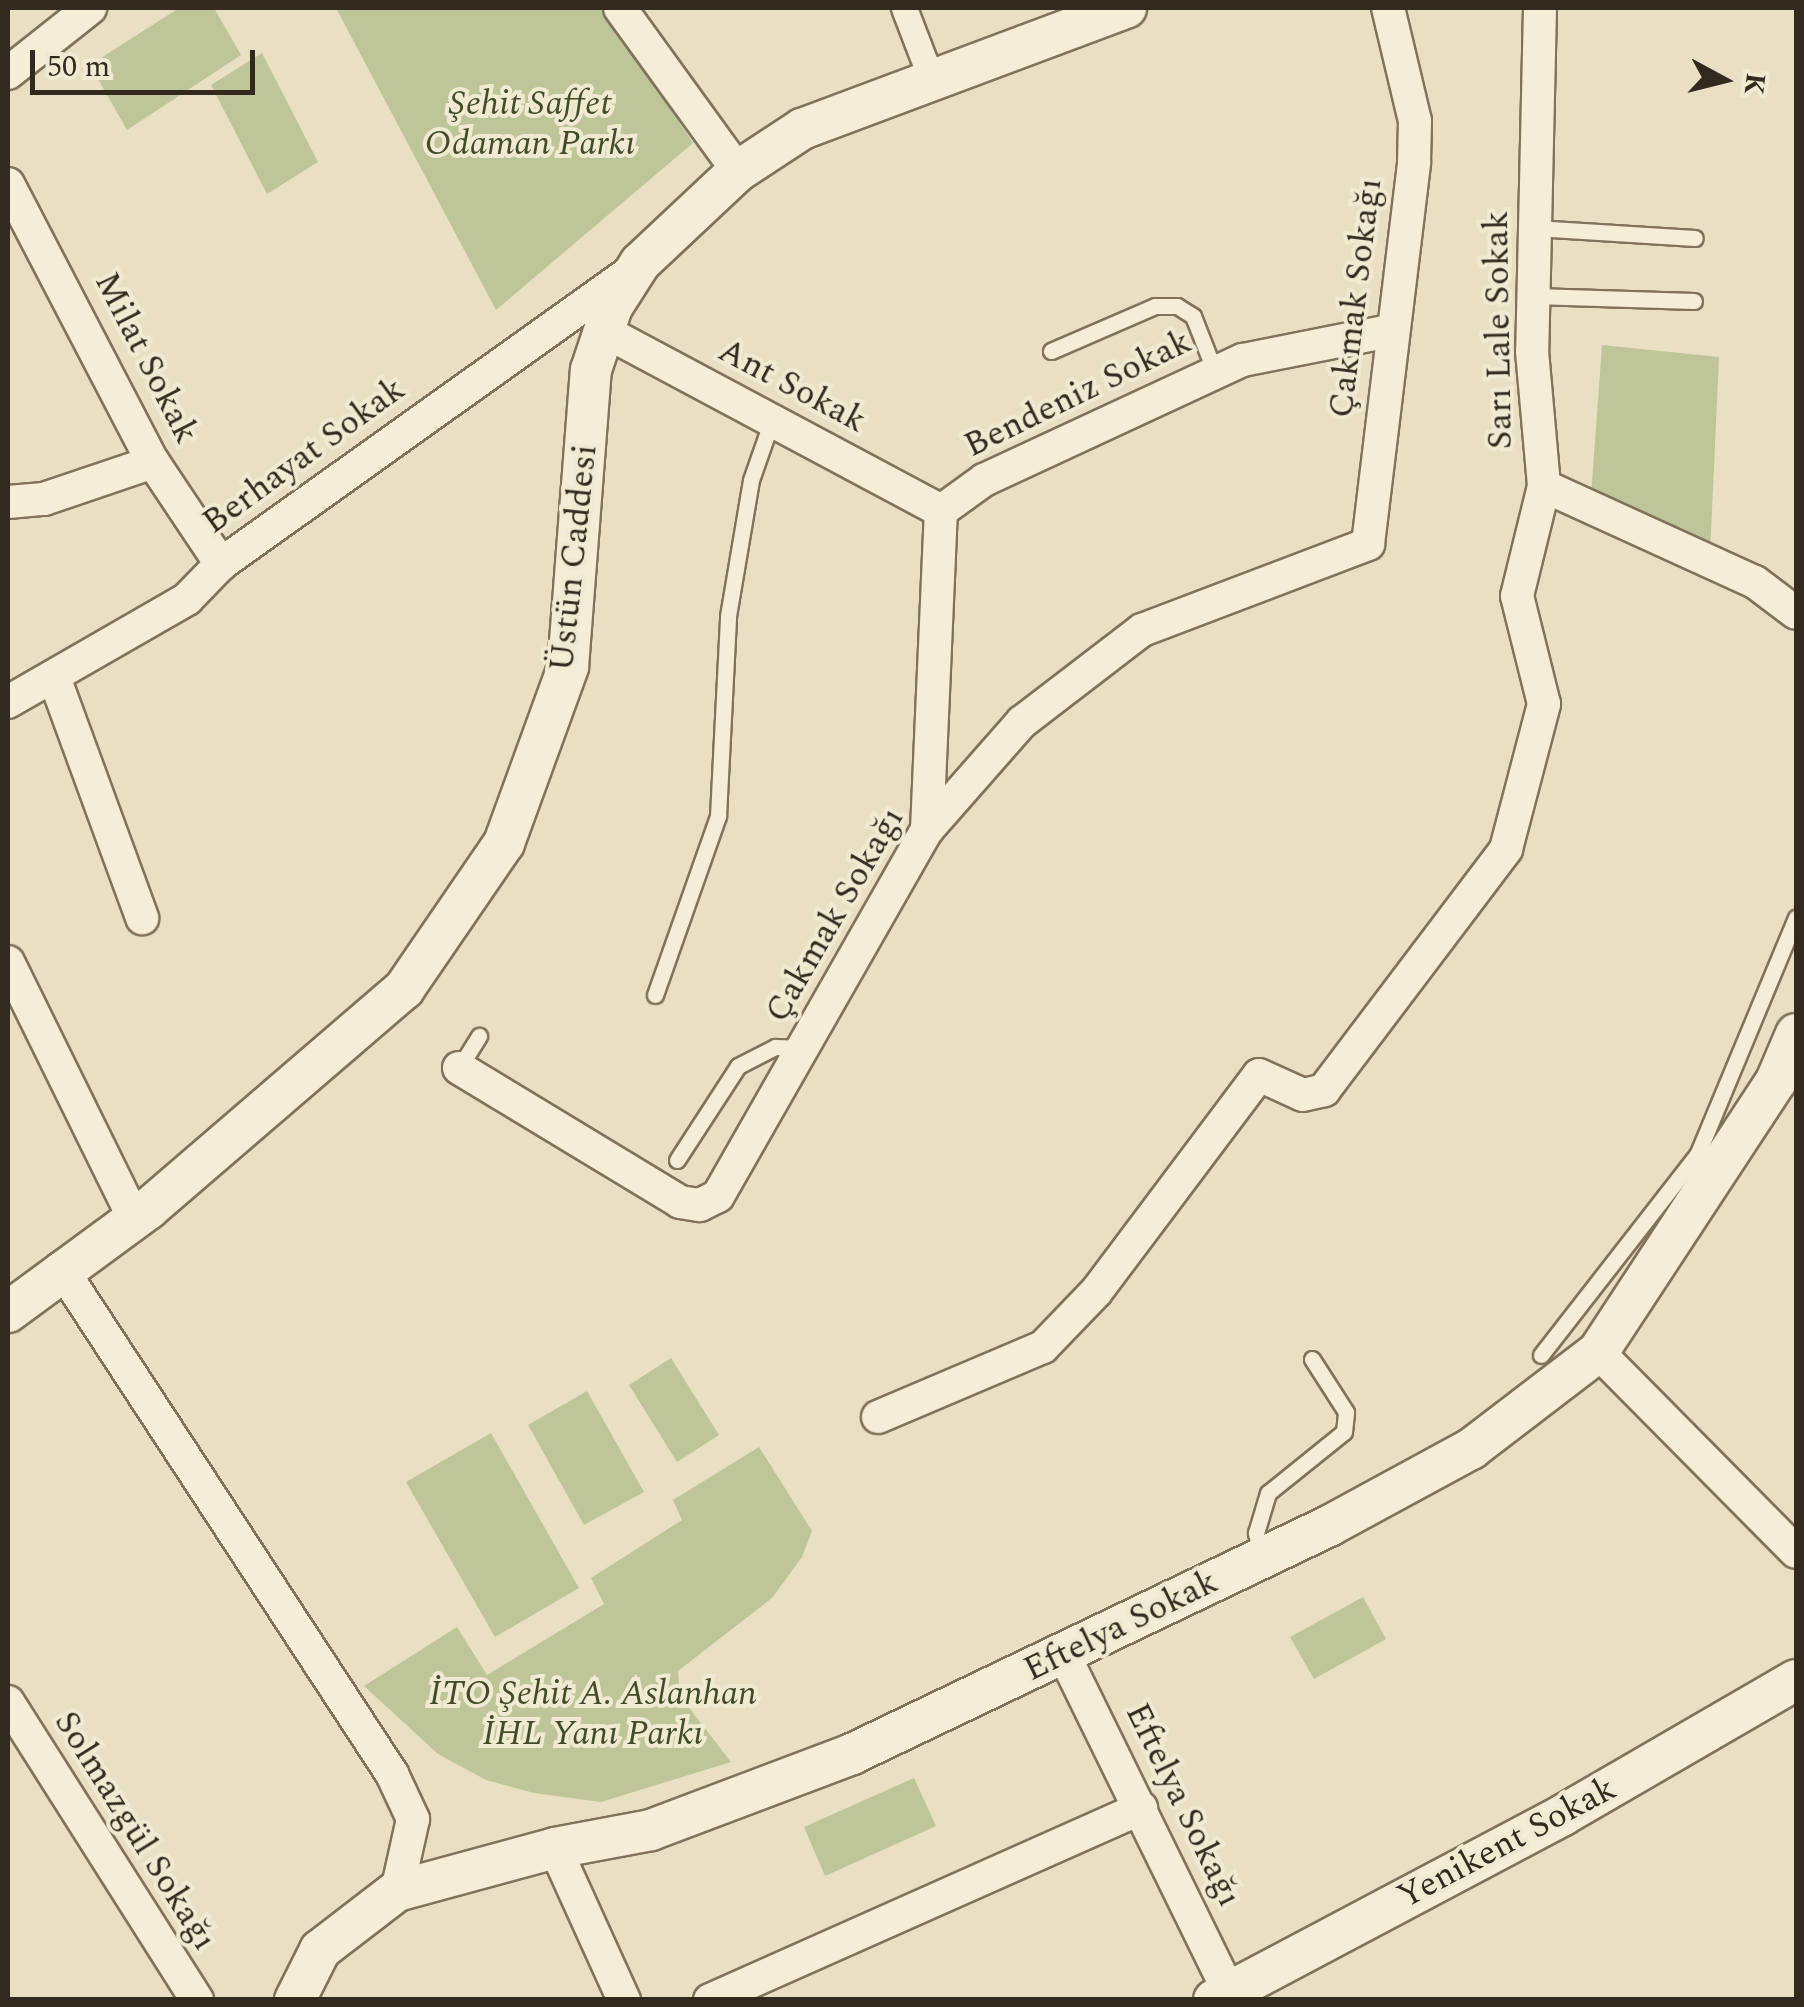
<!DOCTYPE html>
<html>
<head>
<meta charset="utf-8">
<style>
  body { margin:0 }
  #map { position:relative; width:1804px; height:2007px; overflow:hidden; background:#e9e0c4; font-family:Spectral,serif }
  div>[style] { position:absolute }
  .green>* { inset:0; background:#bec599 }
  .roads { filter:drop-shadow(2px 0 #81725c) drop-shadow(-2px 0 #81725c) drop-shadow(0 2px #81725c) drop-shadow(0 -2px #81725c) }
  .service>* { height:15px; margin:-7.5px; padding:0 7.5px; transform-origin:7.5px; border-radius:7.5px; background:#f5edd6 }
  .pedestrian>* { height:25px; margin:-12.5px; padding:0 12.5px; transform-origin:12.5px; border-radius:12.5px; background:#f5edd6 }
  .minor>* { height:32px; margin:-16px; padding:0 16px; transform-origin:16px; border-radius:16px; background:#f5edd6 }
  .tertiary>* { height:40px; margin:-20px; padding:0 20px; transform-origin:20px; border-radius:20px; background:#f5edd6 }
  span { translate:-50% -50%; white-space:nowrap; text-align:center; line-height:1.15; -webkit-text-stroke:8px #f1ead3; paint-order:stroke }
  .park-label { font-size:35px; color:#424d28; font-style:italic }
  .street-label { font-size:35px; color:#332a1f }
  .frame { position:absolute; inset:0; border:10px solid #332a1f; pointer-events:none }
  .north { position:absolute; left:1674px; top:30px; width:100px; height:100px; -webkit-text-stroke:8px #f1ead3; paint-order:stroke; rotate:97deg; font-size:28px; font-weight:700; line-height:40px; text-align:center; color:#332a1f }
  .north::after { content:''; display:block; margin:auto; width:35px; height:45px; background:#332a1f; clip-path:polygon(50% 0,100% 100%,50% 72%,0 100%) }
  .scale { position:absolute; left:30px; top:50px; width:225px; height:45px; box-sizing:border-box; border:5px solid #332a1f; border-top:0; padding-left:12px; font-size:30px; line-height:35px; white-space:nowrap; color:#332a1f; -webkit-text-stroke:8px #f1ead3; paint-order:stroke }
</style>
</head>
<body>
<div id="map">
  <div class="green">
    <div style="clip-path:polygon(179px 8px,214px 8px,241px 55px,127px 130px,90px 65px)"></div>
    <div style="clip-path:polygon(336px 8px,603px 8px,693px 143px,496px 310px)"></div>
    <div style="clip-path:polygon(262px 53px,318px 162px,267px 194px,211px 85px)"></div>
    <div style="clip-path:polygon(1602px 345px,1719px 357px,1710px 554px,1591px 496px)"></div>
    <div style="clip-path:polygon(671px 1358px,719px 1435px,677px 1462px,629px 1385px)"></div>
    <div style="clip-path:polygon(587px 1391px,644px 1492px,584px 1525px,528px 1425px)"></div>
    <div style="clip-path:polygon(491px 1433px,579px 1588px,495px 1637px,406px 1482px)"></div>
    <div style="clip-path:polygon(759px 1447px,812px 1531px,802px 1557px,772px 1598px,678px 1671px,680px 1696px,731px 1762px,601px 1802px,534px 1793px,486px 1780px,438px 1754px,364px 1686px,457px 1627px,487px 1675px,604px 1604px,591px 1578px,682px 1520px,673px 1500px)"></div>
    <div style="clip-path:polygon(1363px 1597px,1386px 1639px,1314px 1679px,1290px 1637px)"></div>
    <div style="clip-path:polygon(914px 1778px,936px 1826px,825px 1876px,804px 1827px)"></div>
  </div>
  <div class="roads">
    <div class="service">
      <div style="left:1535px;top:228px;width:160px;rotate:3.6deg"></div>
      <div style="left:1534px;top:296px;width:160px;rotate:1.8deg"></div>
      <div style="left:1051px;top:351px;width:113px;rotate:-23.4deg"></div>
      <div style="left:1155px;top:306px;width:22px"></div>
      <div style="left:1177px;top:306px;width:19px;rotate:32deg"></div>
      <div style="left:1193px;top:316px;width:60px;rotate:68.6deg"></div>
      <div style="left:655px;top:995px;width:190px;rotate:-70.6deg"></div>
      <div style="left:718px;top:816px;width:200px;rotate:-87.1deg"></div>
      <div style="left:728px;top:616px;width:138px;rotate:-80.4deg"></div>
      <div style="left:751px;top:480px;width:64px;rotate:-70.7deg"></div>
      <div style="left:459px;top:1068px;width:38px;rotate:-58deg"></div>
      <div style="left:677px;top:1160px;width:112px;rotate:-57deg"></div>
      <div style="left:738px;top:1066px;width:42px;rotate:-27.2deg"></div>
      <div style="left:775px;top:1047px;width:28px;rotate:2deg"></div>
      <div style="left:1541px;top:1355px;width:256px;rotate:-52.1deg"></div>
      <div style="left:1698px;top:1153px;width:255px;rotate:-67.4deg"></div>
      <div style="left:1263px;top:1558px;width:26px;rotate:-106deg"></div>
      <div style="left:1256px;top:1533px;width:42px;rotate:-73.3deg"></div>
      <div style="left:1268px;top:1493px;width:97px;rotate:-38.8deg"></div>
      <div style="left:1344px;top:1432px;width:20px;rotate:-84deg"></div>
      <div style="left:1346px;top:1412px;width:63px;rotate:-122.7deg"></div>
    </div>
    <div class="pedestrian">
      <div style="left:904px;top:8px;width:78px;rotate:69deg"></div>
    </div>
    <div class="minor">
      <div style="left:620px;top:8px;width:201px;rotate:54.1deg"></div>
      <div style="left:1540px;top:8px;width:343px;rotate:91.3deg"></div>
      <div style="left:1532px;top:351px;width:136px;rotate:84.9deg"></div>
      <div style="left:1544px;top:486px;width:232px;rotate:24.5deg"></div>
      <div style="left:1755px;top:582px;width:51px;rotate:37.1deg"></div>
      <div style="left:8px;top:73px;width:105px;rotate:-38.4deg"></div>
      <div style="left:8px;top:184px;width:314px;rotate:62.5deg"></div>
      <div style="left:153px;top:462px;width:123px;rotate:56.3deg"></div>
      <div style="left:604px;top:331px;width:382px;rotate:28.1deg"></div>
      <div style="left:8px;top:502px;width:36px;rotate:-5deg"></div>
      <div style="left:44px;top:499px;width:115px;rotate:-18.7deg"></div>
      <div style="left:54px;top:677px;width:257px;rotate:69.9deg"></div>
      <div style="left:8px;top:702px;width:207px;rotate:-29.9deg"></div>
      <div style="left:187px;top:599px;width:49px;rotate:-45.8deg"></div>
      <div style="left:221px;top:564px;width:496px;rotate:-35.5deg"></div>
      <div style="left:927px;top:830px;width:319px;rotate:-87.5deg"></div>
      <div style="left:941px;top:511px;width:53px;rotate:-35.8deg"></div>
      <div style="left:984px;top:480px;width:285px;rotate:-24.9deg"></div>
      <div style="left:1243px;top:360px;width:150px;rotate:-11.2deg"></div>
      <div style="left:8px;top:962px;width:285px;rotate:63.8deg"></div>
      <div style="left:459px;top:1068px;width:258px;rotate:31.2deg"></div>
      <div style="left:680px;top:1202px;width:20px;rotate:9deg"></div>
      <div style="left:700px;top:1205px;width:20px;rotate:-27deg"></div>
      <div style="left:718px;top:1196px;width:421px;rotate:-60.3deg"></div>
      <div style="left:927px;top:830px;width:144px;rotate:-48.7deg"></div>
      <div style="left:1022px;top:722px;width:151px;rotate:-37.5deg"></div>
      <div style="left:1142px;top:630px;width:242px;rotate:-20.8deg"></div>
      <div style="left:1368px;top:544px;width:385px;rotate:-83.1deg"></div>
      <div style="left:1414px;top:162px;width:41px;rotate:-88.6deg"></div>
      <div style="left:1415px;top:121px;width:116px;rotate:-103.4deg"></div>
      <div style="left:61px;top:1268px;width:605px;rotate:56.81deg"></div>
      <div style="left:392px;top:1774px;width:50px;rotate:65deg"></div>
      <div style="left:413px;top:1819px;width:74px;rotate:102.5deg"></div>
      <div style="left:1598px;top:1352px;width:281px;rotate:45.3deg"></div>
      <div style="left:878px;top:1417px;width:179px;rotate:-23deg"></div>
      <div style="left:1043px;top:1347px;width:76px;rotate:-46.1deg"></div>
      <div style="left:1096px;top:1292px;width:271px;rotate:-53.1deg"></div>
      <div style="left:1259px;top:1075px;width:48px;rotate:24.4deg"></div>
      <div style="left:1303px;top:1095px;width:22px;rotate:-13deg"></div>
      <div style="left:1324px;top:1090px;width:302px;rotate:-52.9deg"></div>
      <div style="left:1506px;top:849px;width:150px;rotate:-75.3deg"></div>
      <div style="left:1544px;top:704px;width:111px;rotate:-104deg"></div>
      <div style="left:1517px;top:596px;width:113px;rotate:-76.2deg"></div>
      <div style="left:1064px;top:1655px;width:375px;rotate:63.9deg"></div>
      <div style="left:8px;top:1702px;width:353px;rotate:57.6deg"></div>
      <div style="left:555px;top:1848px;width:167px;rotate:65.6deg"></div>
      <div style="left:710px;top:2000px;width:472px;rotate:-24deg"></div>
    </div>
    <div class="tertiary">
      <div style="left:8px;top:1312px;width:174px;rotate:-36.3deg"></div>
      <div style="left:148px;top:1209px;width:338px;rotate:-40.7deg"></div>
      <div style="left:404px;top:989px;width:177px;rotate:-55.6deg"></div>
      <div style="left:504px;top:843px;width:187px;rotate:-70deg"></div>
      <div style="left:568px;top:667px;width:298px;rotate:-85.6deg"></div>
      <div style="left:591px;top:370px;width:66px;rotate:-71.6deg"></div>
      <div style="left:612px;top:307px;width:52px;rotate:-57.5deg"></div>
      <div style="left:640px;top:263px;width:134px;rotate:-43.2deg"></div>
      <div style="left:738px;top:171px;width:77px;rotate:-33.3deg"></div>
      <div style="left:802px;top:129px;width:346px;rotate:-20.5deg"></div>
      <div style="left:295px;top:2000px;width:56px;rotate:-63.4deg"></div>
      <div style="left:320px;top:1950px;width:97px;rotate:-37.5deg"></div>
      <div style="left:397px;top:1891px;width:164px;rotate:-15.2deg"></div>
      <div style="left:555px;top:1848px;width:98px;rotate:-10.6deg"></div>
      <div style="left:651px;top:1830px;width:215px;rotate:-20.7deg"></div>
      <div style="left:852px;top:1754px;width:529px;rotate:-25.55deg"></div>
      <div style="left:1329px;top:1526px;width:162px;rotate:-28.5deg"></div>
      <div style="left:1471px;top:1449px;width:160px;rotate:-37.4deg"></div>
      <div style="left:1598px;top:1352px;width:324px;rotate:-56.7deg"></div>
      <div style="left:1776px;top:1081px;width:51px;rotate:-66.9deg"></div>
      <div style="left:1214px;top:2000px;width:395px;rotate:-27.9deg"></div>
      <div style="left:1563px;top:1815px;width:269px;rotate:-30.1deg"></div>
    </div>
  </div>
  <div class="park-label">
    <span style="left:530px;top:124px">Şehit Saffet<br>Odaman Parkı</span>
    <span style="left:593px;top:1714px">İTO Şehit A. Aslanhan<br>İHL Yanı Parkı</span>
  </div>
  <div class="street-label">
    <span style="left:1356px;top:298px;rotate:-83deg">Çakmak Sokağı</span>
    <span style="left:1499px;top:330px;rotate:-91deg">Sarı Lale Sokak</span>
    <span style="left:146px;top:358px;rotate:63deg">Milat Sokak</span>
    <span style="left:792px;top:386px;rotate:28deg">Ant Sokak</span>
    <span style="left:1078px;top:394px;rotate:-26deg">Bendeniz Sokak</span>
    <span style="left:304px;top:456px;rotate:-36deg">Berhayat Sokak</span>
    <span style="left:574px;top:558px;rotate:-84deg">Üstün Caddesi</span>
    <span style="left:835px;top:915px;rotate:-60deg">Çakmak Sokağı</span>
    <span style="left:1121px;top:1626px;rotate:-26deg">Eftelya Sokak</span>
    <span style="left:1183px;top:1805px;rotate:64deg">Eftelya Sokağı</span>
    <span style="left:135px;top:1831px;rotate:58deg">Solmazgül Sokağı</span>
    <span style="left:1507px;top:1843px;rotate:-28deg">Yenikent Sokak</span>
  </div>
  <div class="frame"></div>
  <div class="north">K</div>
  <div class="scale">50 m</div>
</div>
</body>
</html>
